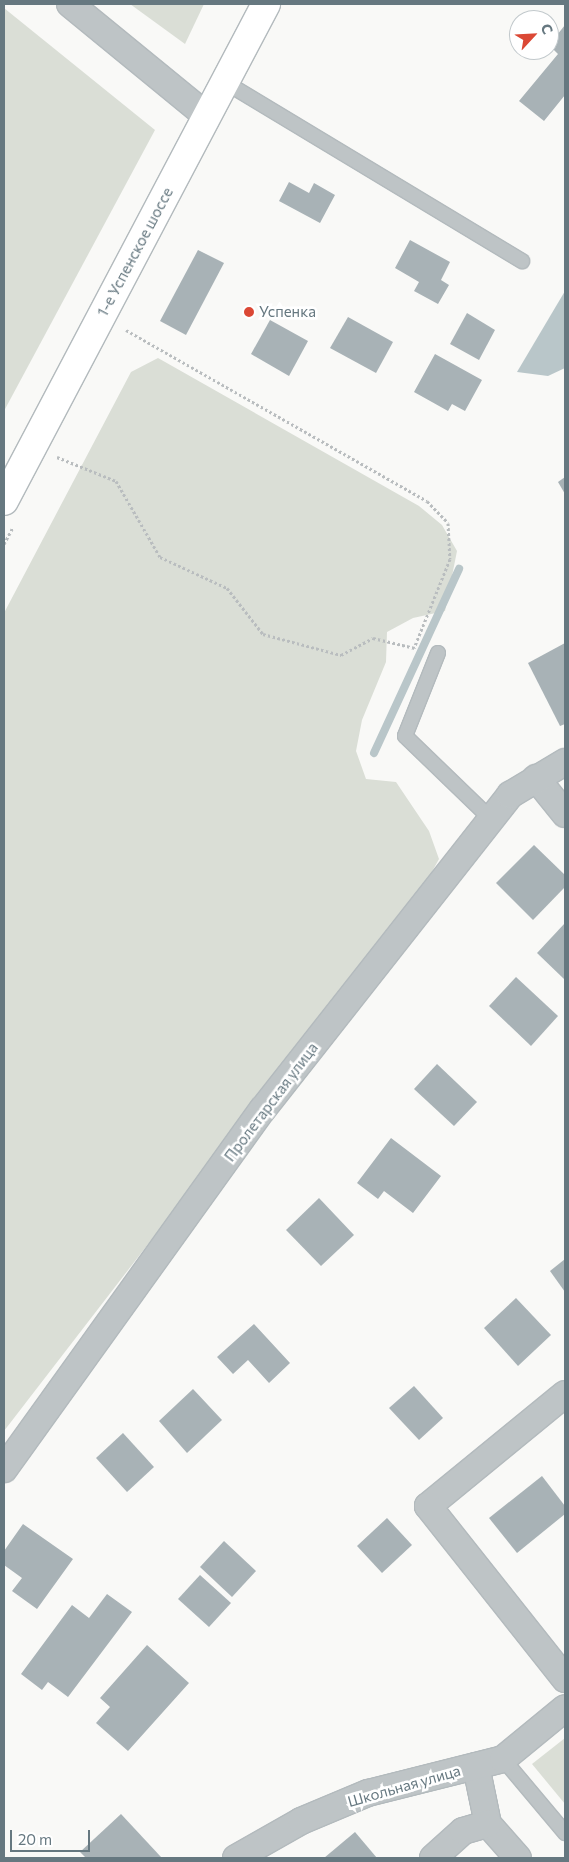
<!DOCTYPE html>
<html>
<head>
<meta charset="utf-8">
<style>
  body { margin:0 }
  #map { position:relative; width:569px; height:1862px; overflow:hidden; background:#f9f9f7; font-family:Commissioner,sans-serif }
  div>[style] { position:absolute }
  .green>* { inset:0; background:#daded6 }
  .water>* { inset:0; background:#b9c6c9 }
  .stream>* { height:8px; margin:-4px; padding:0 4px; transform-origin:4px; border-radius:4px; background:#b9c6c9 }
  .building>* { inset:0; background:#a8b2b6 }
  .path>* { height:3px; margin-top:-1.5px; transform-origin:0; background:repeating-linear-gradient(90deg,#b9bdbf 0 2.5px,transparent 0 5px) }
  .roads { filter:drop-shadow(1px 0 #b3babd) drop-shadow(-1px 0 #b3babd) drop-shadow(0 1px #b3babd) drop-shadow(0 -1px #b3babd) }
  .service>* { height:14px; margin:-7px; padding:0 7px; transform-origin:7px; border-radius:7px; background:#bec4c6 }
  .minor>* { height:26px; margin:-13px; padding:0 13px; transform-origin:13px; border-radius:13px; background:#bec4c6 }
  .secondary>* { height:28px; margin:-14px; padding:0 14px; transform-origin:14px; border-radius:14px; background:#fff }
  .dots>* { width:14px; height:14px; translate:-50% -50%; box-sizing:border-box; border:2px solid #fff; border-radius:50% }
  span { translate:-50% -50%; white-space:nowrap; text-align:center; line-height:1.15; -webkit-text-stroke:5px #fff; paint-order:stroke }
  .street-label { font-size:15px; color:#667880 }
  .poi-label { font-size:15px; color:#667880 }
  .left { translate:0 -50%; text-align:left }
  .frame { position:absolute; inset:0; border:5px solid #667880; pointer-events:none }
  .north { position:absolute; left:509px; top:10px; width:50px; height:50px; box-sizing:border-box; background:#fff; border:1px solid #c2c9cc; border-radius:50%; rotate:65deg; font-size:14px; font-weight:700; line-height:20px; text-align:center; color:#667880 }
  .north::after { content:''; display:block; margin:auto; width:18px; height:22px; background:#db4835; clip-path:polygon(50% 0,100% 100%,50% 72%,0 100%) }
  .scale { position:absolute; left:10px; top:1830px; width:80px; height:22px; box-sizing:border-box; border:2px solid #667880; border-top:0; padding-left:6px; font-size:15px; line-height:18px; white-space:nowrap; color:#667880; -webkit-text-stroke:4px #fff; paint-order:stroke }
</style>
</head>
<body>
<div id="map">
  <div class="green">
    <div style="clip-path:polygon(130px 4px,204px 4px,185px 44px)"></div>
    <div style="clip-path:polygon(4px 8px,155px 130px,4px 411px)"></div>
    <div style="clip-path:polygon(158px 358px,419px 506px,442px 525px,457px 551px,445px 611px,413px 618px,387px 632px,386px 662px,362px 720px,356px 751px,366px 779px,396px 782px,429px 831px,439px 859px,424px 886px,4px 1431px,4px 613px,131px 372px)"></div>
    <div style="clip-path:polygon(565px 1738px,565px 1804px,532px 1764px)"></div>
  </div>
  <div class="water">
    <div style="clip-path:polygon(565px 291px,565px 368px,548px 376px,517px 372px)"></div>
  </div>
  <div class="stream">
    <div style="left:374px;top:753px;width:203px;rotate:-65.2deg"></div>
  </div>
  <div class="building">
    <div style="clip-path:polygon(565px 25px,565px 95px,544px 121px,519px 101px,558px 54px,549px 45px)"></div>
    <div style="clip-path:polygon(289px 182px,309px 193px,314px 183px,335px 195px,320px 223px,279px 201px)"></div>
    <div style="clip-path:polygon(410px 240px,450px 262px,441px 280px,449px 285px,438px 304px,414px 291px,419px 282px,395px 268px)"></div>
    <div style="clip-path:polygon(198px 250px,224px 263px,186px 335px,160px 321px)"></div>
    <div style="clip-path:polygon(467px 313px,495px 330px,479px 360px,450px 344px)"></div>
    <div style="clip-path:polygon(348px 317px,393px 342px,376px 373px,330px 348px)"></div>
    <div style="clip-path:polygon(270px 320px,308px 341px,289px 376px,251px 354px)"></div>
    <div style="clip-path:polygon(435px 354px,482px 380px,465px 411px,452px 404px,448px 411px,414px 392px)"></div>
    <div style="clip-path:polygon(565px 477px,565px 494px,558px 482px)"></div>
    <div style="clip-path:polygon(565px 643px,565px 724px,560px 726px,528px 663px)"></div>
    <div style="clip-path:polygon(534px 845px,565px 875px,565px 887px,533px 920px,496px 883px)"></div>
    <div style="clip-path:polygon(565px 923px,565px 978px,564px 979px,537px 953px)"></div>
    <div style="clip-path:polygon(516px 977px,558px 1016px,531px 1046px,489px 1006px)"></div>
    <div style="clip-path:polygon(437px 1064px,477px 1102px,454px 1126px,414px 1089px)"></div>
    <div style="clip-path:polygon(391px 1138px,441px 1176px,413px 1213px,384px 1191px,378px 1199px,357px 1183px)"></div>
    <div style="clip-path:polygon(319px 1198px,354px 1235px,321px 1266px,286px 1230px)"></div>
    <div style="clip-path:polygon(565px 1259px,565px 1292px,550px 1271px)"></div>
    <div style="clip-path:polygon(516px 1298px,551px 1335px,518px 1366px,484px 1328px)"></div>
    <div style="clip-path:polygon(254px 1324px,290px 1363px,269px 1383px,248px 1360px,233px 1374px,217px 1357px)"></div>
    <div style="clip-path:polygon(414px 1386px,443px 1418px,419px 1440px,389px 1408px)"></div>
    <div style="clip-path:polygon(193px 1389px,222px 1420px,187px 1453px,159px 1421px)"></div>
    <div style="clip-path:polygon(123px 1433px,154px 1467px,127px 1492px,96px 1458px)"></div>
    <div style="clip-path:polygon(542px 1476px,565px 1506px,565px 1514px,517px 1553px,489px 1518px)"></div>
    <div style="clip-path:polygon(387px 1518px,412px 1545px,382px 1573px,357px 1546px)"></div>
    <div style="clip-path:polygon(23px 1524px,73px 1559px,37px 1609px,12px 1591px,22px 1578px,4px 1565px,4px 1551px)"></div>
    <div style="clip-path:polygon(224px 1541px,256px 1571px,232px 1597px,200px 1567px)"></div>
    <div style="clip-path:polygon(200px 1575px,231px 1603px,209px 1627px,178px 1599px)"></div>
    <div style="clip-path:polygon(107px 1594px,132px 1612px,68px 1697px,48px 1682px,42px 1690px,21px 1674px,72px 1605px,89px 1618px)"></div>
    <div style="clip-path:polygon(147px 1645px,189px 1683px,128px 1751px,96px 1723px,110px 1707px,100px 1698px)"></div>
    <div style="clip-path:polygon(121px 1814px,161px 1857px,159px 1858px,86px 1858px,80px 1852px)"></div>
    <div style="clip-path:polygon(355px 1832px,377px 1858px,324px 1858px)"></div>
  </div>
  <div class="path">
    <div style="left:126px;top:330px;width:346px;rotate:29.6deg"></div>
    <div style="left:427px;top:501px;width:30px;rotate:46deg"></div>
    <div style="left:448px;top:523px;width:36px;rotate:87deg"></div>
    <div style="left:450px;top:559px;width:96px;rotate:112deg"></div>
    <div style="left:57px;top:457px;width:64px;rotate:22.1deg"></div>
    <div style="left:116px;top:481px;width:88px;rotate:59.9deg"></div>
    <div style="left:160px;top:557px;width:74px;rotate:24.8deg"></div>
    <div style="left:227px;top:588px;width:58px;rotate:52deg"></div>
    <div style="left:263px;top:634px;width:81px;rotate:15.1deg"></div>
    <div style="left:341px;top:655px;width:36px;rotate:-28deg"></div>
    <div style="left:373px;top:638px;width:43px;rotate:13.4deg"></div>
    <div style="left:4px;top:544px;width:19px;rotate:-62deg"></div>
  </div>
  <div class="roads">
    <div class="service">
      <div style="left:225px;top:82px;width:347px;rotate:31.1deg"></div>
      <div style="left:438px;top:653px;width:89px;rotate:111.7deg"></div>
      <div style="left:405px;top:736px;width:121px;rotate:44deg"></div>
      <div style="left:503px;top:1759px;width:97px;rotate:50deg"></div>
    </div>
    <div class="minor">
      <div style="left:70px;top:4px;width:177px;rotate:39.3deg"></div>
      <div style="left:536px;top:778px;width:46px;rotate:51.1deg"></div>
      <div style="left:565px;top:1394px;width:177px;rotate:140.7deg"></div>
      <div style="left:428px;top:1506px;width:221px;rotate:51.6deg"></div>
      <div style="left:4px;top:1469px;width:443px;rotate:-54.3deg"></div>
      <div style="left:263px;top:1109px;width:400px;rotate:-51.8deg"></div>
      <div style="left:510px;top:795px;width:64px;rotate:-31deg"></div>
      <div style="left:476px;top:1766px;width:59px;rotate:78.3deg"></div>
      <div style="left:488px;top:1824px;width:45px;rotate:48.6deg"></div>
      <div style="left:236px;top:1858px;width:75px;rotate:-29.6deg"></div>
      <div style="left:301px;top:1821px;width:73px;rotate:-22.7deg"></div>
      <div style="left:368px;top:1793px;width:139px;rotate:-14.1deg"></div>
      <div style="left:503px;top:1759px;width:80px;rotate:-39.4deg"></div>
      <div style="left:433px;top:1858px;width:40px;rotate:-42deg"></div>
      <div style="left:463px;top:1831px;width:26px;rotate:-16deg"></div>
    </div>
    <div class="secondary">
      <div style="left:4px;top:501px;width:562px;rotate:-62.2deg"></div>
    </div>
  </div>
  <div class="dots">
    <div style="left:249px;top:312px;background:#db4835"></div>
  </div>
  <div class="street-label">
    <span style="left:135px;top:252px;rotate:-62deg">1-е Успенское шоссе</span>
    <span style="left:271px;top:1102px;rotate:-53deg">Пролетарская улица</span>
    <span style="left:404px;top:1786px;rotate:-16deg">Школьная улица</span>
  </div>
  <div class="poi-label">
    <span class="left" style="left:259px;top:312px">Успенка</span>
  </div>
  <div class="frame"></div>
  <div class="north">С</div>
  <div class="scale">20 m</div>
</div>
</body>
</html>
